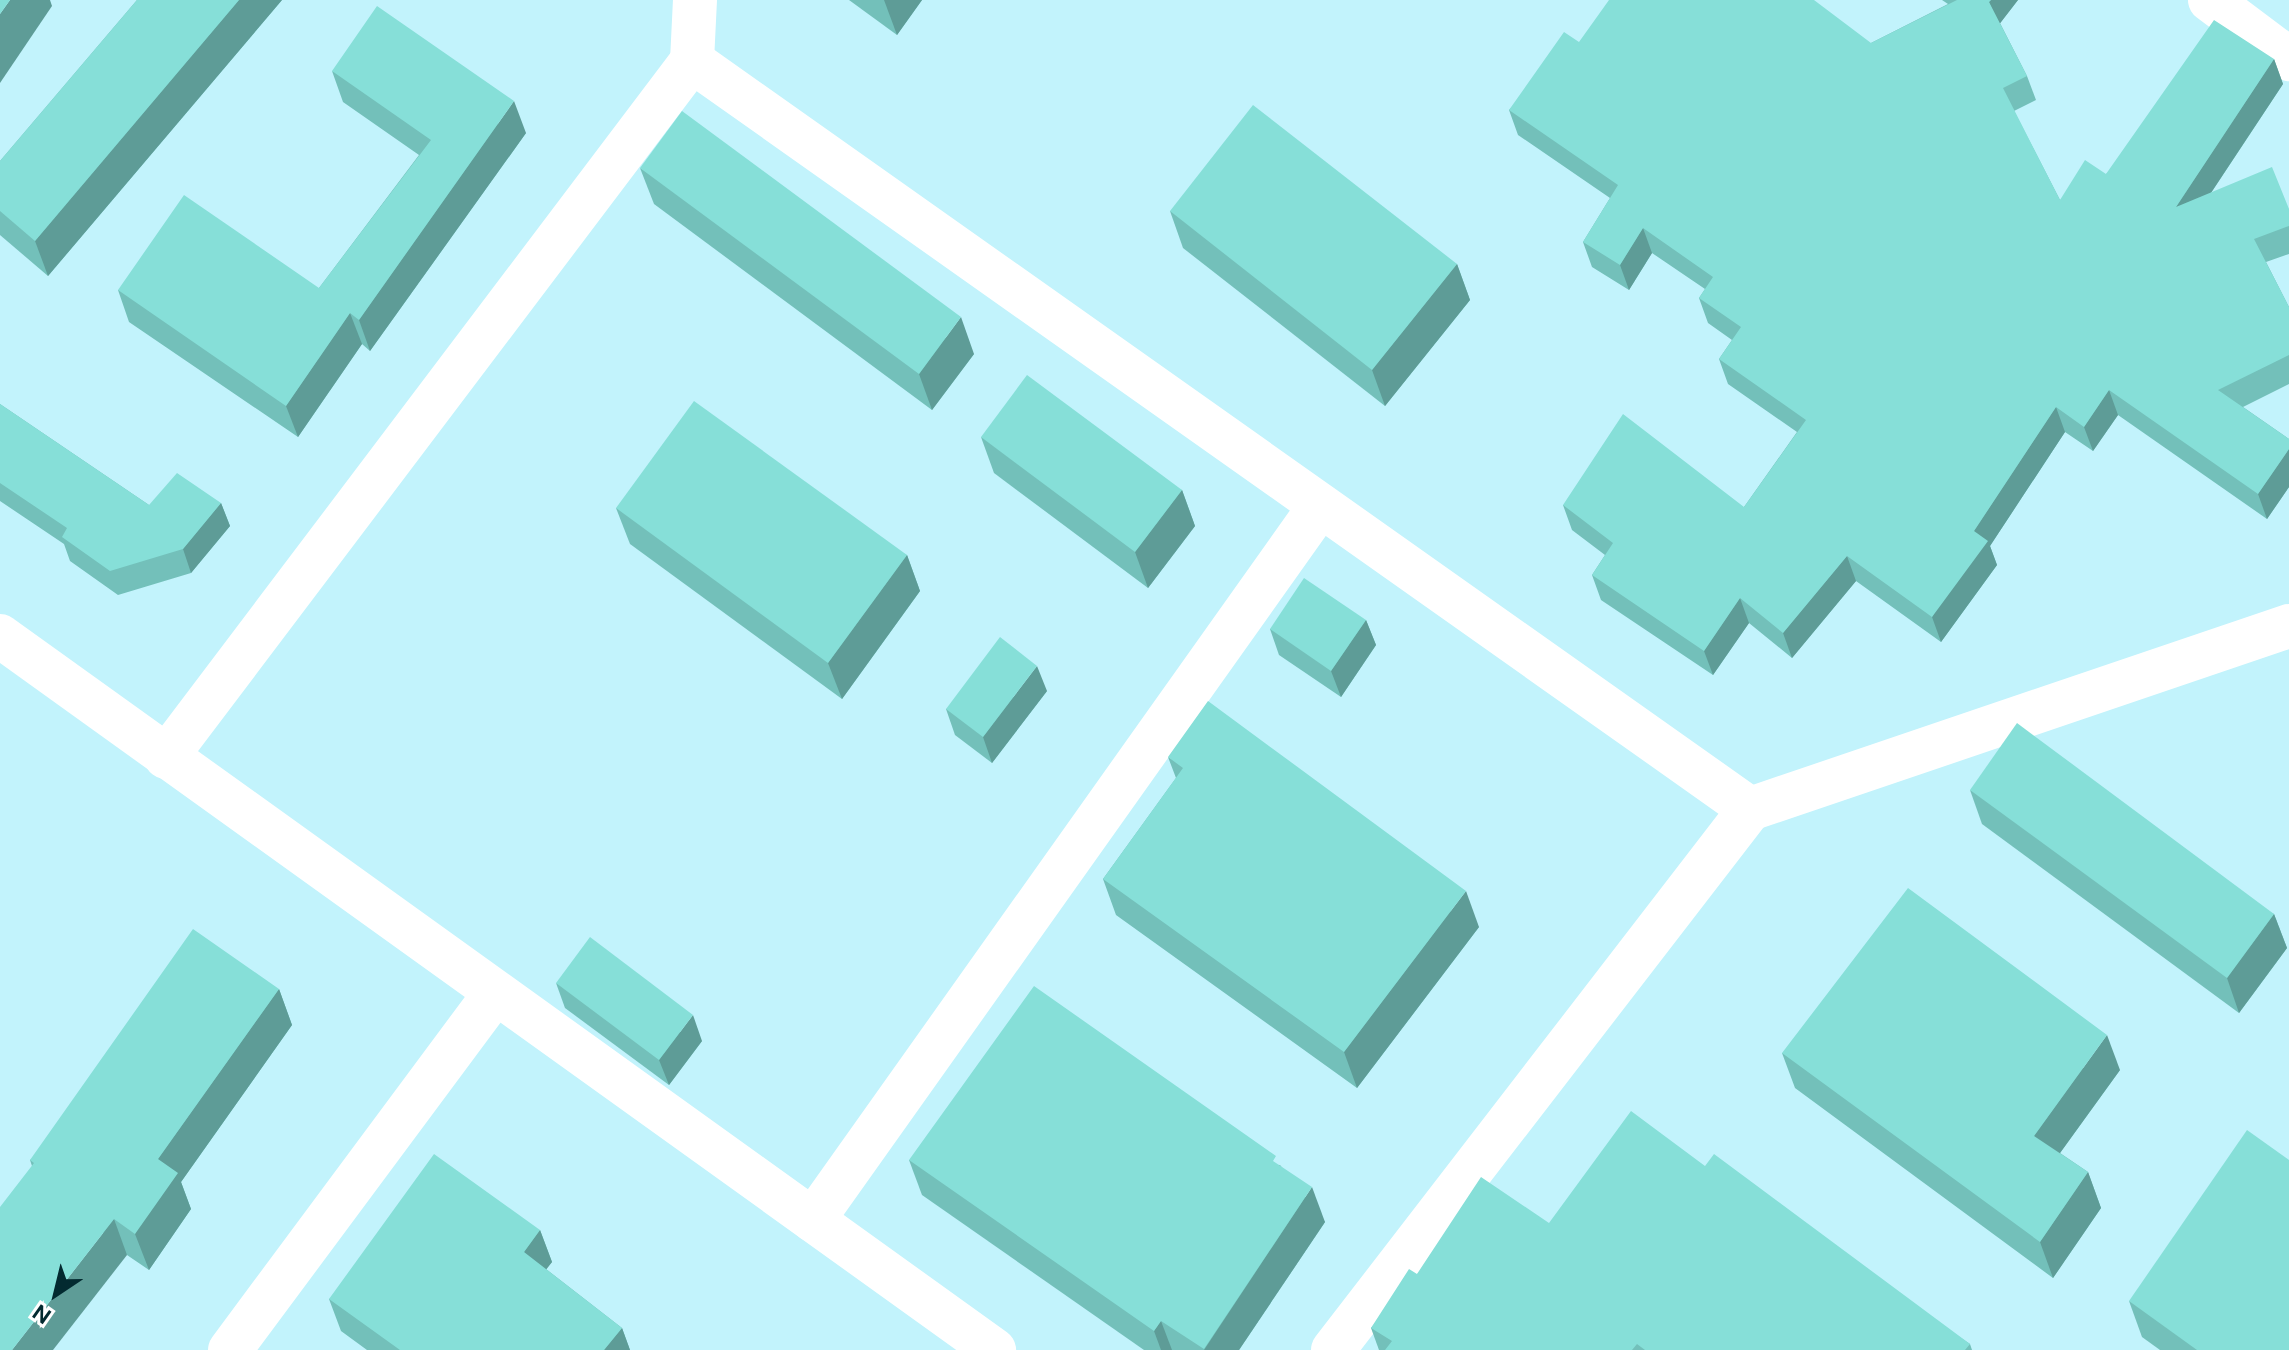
<!DOCTYPE html>
<html>
<head>
<meta charset="utf-8">
<style>
  body { margin:0 }
  #map { position:relative; width:2289px; height:1350px; overflow:hidden; background:#c2f3fc; font-family:"DM Sans",sans-serif }
  div>[style] { position:absolute }
  .minor>* { height:44px; margin:-22px; padding:0 22px; transform-origin:22px; border-radius:22px; background:#fff }
  .wall>* { inset:0; background:#73c0ba }
  .shaded-wall>* { inset:0; background:#5e9c97 }
  .building>* { inset:0; background:#86dfd8 }
  span { translate:-50% -50%; white-space:nowrap; text-align:center; line-height:1.15; -webkit-text-stroke:6px #fff; paint-order:stroke }
  .north { position:absolute; left:16px; top:1254px; width:80px; height:80px; -webkit-text-stroke:6px #fff; paint-order:stroke; rotate:215deg; font-size:22px; font-weight:700; line-height:32px; text-align:center; color:#032a30 }
  .north::after { content:''; display:block; margin:auto; width:28px; height:36px; background:#032a30; clip-path:polygon(50% 0,100% 100%,50% 72%,0 100%) }
</style>
</head>
<body>
<div id="map">
  <div class="minor">
    <div style="left:2210px;top:0;width:99px;rotate:36.8deg"></div>
    <div style="left:692px;top:61px;width:1296px;rotate:35.26deg"></div>
    <div style="left:0;top:636px;width:1224px;rotate:35.69deg"></div>
    <div style="left:166px;top:757px;width:872px;rotate:-52.92deg"></div>
    <div style="left:692px;top:61px;width:61px;rotate:-87.2deg"></div>
    <div style="left:813px;top:1220px;width:876px;rotate:-54.62deg"></div>
    <div style="left:230px;top:1350px;width:445px;rotate:-53.4deg"></div>
    <div style="left:1333px;top:1350px;width:683px;rotate:-52.38deg"></div>
    <div style="left:1750px;top:809px;width:569px;rotate:-18.75deg"></div>
  </div>
  <div class="wall">
    <div style="clip-path:polygon(137px 0,282px 0,48px 276px,0 235px,0 161px)"></div>
    <div style="clip-path:polygon(849px 0,922px 0,897px 35px)"></div>
    <div style="clip-path:polygon(1942px 0,2018px 0,2000px 23px,2027px 76px,2036px 100px,2014px 111px,2060px 200px,2106px 174px,2274px 59px,2283px 84px,2211px 193px,2289px 209px,2289px 254px,2266px 262px,2289px 307px,2289px 384px,2243px 407px,2289px 439px,2289px 487px,2267px 519px,2118px 415px,2093px 451px,2065px 432px,1990px 546px,1997px 565px,1941px 642px,1856px 581px,1792px 658px,1749px 623px,1713px 675px,1601px 600px,1592px 575px,1605px 555px,1572px 530px,1563px 505px,1744px 507px,1797px 432px,1728px 384px,1719px 359px,1732px 340px,1708px 323px,1699px 298px,1705px 289px,1652px 253px,1629px 290px,1592px 267px,1583px 242px,1610px 198px,1518px 135px,1509px 110px,1579px 42px,1871px 43px,1948px 4px)"></div>
    <div style="clip-path:polygon(332px 71px,526px 133px,370px 351px,362px 344px,298px 437px,129px 322px,118px 290px,319px 288px,419px 155px,343px 102px)"></div>
    <div style="clip-path:polygon(640px 168px,974px 354px,932px 410px,654px 204px)"></div>
    <div style="clip-path:polygon(1170px 211px,1457px 264px,1470px 300px,1385px 406px,1183px 248px)"></div>
    <div style="clip-path:polygon(0 404px,149px 505px,221px 503px,230px 526px,191px 573px,118px 595px,70px 561px,64px 544px,0 501px)"></div>
    <div style="clip-path:polygon(981px 437px,1182px 490px,1195px 526px,1148px 588px,994px 473px)"></div>
    <div style="clip-path:polygon(616px 508px,907px 555px,920px 591px,842px 699px,630px 544px)"></div>
    <div style="clip-path:polygon(1366px 620px,1376px 645px,1341px 697px,1279px 655px,1270px 629px)"></div>
    <div style="clip-path:polygon(1047px 691px,992px 763px,955px 735px,946px 709px)"></div>
    <div style="clip-path:polygon(1168px 757px,1479px 927px,1357px 1088px,1116px 915px,1103px 879px,1176px 778px)"></div>
    <div style="clip-path:polygon(1970px 790px,2274px 914px,2287px 948px,2239px 1013px,1982px 824px)"></div>
    <div style="clip-path:polygon(556px 983px,702px 1041px,669px 1085px,565px 1008px)"></div>
    <div style="clip-path:polygon(279px 989px,292px 1025px,181px 1182px,191px 1209px,149px 1270px,127px 1255px,32px 1166px,30px 1160px)"></div>
    <div style="clip-path:polygon(1782px 1053px,2120px 1070px,2060px 1153px,2088px 1172px,2101px 1208px,2053px 1278px,1795px 1088px)"></div>
    <div style="clip-path:polygon(909px 1160px,1280px 1165px,1325px 1222px,1239px 1350px,1144px 1350px,922px 1195px)"></div>
    <div style="clip-path:polygon(1705px 1166px,1970px 1344px,1972px 1350px,1379px 1350px,1371px 1328px,1417px 1274px)"></div>
    <div style="clip-path:polygon(540px 1230px,552px 1262px,546px 1269px,622px 1328px,630px 1350px,367px 1350px,341px 1331px,329px 1299px)"></div>
    <div style="clip-path:polygon(2129px 1301px,2289px 1350px,2160px 1350px,2142px 1337px)"></div>
  </div>
  <div class="shaded-wall">
    <div style="clip-path:polygon(10px 0,50px 0,52px 6px,0 83px,0 14px)"></div>
    <div style="clip-path:polygon(239px 0,282px 0,48px 276px,35px 241px)"></div>
    <div style="clip-path:polygon(884px 0,922px 0,897px 35px)"></div>
    <div style="clip-path:polygon(1991px 0,2018px 0,1998px 26px,1989px 2px)"></div>
    <div style="clip-path:polygon(2274px 59px,2283px 84px,2185px 232px,2176px 207px)"></div>
    <div style="clip-path:polygon(514px 101px,526px 133px,370px 351px,359px 320px)"></div>
    <div style="clip-path:polygon(1643px 228px,1652px 253px,1629px 290px,1620px 265px)"></div>
    <div style="clip-path:polygon(1457px 264px,1470px 300px,1385px 406px,1372px 370px)"></div>
    <div style="clip-path:polygon(350px 313px,362px 344px,298px 437px,286px 406px)"></div>
    <div style="clip-path:polygon(961px 317px,974px 354px,932px 410px,919px 374px)"></div>
    <div style="clip-path:polygon(2109px 390px,2118px 415px,2093px 451px,2084px 427px)"></div>
    <div style="clip-path:polygon(2056px 407px,2065px 432px,1990px 546px,1997px 565px,1941px 642px,1932px 617px,1974px 531px)"></div>
    <div style="clip-path:polygon(2289px 449px,2289px 487px,2267px 519px,2258px 494px)"></div>
    <div style="clip-path:polygon(1182px 490px,1195px 526px,1148px 588px,1135px 552px)"></div>
    <div style="clip-path:polygon(221px 503px,230px 526px,191px 573px,183px 549px)"></div>
    <div style="clip-path:polygon(907px 555px,920px 591px,842px 699px,828px 663px)"></div>
    <div style="clip-path:polygon(1847px 556px,1856px 581px,1792px 658px,1783px 633px)"></div>
    <div style="clip-path:polygon(1740px 598px,1749px 623px,1713px 675px,1704px 651px)"></div>
    <div style="clip-path:polygon(1366px 620px,1376px 645px,1341px 697px,1331px 671px)"></div>
    <div style="clip-path:polygon(1037px 666px,1047px 691px,992px 763px,983px 737px)"></div>
    <div style="clip-path:polygon(1466px 891px,1479px 927px,1357px 1088px,1344px 1052px)"></div>
    <div style="clip-path:polygon(2274px 914px,2287px 948px,2239px 1013px,2227px 978px)"></div>
    <div style="clip-path:polygon(279px 989px,292px 1025px,181px 1182px,191px 1209px,149px 1270px,135px 1234px,158px 1159px)"></div>
    <div style="clip-path:polygon(693px 1015px,702px 1041px,669px 1085px,659px 1060px)"></div>
    <div style="clip-path:polygon(2107px 1035px,2120px 1070px,2047px 1171px,2034px 1136px)"></div>
    <div style="clip-path:polygon(2088px 1172px,2101px 1208px,2053px 1278px,2040px 1242px)"></div>
    <div style="clip-path:polygon(1312px 1187px,1325px 1222px,1239px 1350px,1204px 1350px)"></div>
    <div style="clip-path:polygon(114px 1219px,127px 1255px,53px 1350px,12px 1350px)"></div>
    <div style="clip-path:polygon(540px 1230px,552px 1262px,535px 1284px,524px 1252px)"></div>
    <div style="clip-path:polygon(1161px 1321px,1172px 1350px,1161px 1350px,1154px 1331px)"></div>
    <div style="clip-path:polygon(622px 1328px,630px 1350px,604px 1350px)"></div>
  </div>
  <div class="building">
    <div style="clip-path:polygon(0 0,10px 0,0 14px)"></div>
    <div style="clip-path:polygon(137px 0,239px 0,35px 241px,0 211px,0 161px)"></div>
    <div style="clip-path:polygon(1609px 0,1814px 0,1871px 43px,1957px 0,1991px 0,1989px 2px,2027px 76px,2003px 88px,2060px 200px,2085px 160px,2106px 174px,2214px 20px,2274px 59px,2176px 207px,2272px 167px,2289px 209px,2289px 226px,2254px 239px,2289px 307px,2289px 355px,2218px 390px,2289px 439px,2289px 449px,2258px 494px,2109px 390px,2084px 427px,2056px 407px,1974px 531px,1988px 541px,1932px 617px,1847px 556px,1783px 633px,1740px 598px,1704px 651px,1592px 575px,1613px 543px,1563px 505px,1623px 414px,1744px 507px,1806px 420px,1719px 359px,1741px 327px,1699px 298px,1713px 277px,1643px 228px,1620px 265px,1583px 242px,1618px 185px,1509px 110px,1564px 32px,1579px 42px)"></div>
    <div style="clip-path:polygon(377px 6px,514px 101px,359px 320px,350px 313px,286px 406px,118px 290px,184px 195px,319px 288px,431px 140px,332px 71px)"></div>
    <div style="clip-path:polygon(1253px 105px,1457px 264px,1372px 370px,1170px 211px)"></div>
    <div style="clip-path:polygon(682px 111px,961px 317px,919px 374px,640px 168px)"></div>
    <div style="clip-path:polygon(1027px 375px,1182px 490px,1135px 552px,981px 437px)"></div>
    <div style="clip-path:polygon(694px 401px,907px 555px,828px 663px,616px 508px)"></div>
    <div style="clip-path:polygon(0 404px,149px 505px,177px 473px,221px 503px,183px 549px,110px 571px,62px 537px,67px 528px,0 483px)"></div>
    <div style="clip-path:polygon(1304px 578px,1366px 620px,1331px 671px,1270px 629px)"></div>
    <div style="clip-path:polygon(1000px 637px,1037px 666px,983px 737px,946px 709px)"></div>
    <div style="clip-path:polygon(1208px 701px,1466px 891px,1344px 1052px,1103px 879px,1183px 768px,1168px 757px)"></div>
    <div style="clip-path:polygon(2017px 723px,2274px 914px,2227px 978px,1970px 790px)"></div>
    <div style="clip-path:polygon(1908px 888px,2107px 1035px,2034px 1136px,2088px 1172px,2040px 1242px,1782px 1053px)"></div>
    <div style="clip-path:polygon(193px 929px,279px 989px,158px 1159px,178px 1173px,135px 1234px,114px 1219px,12px 1350px,0 1350px,0 1207px,34px 1163px,30px 1160px)"></div>
    <div style="clip-path:polygon(590px 937px,693px 1015px,659px 1060px,556px 983px)"></div>
    <div style="clip-path:polygon(1034px 986px,1276px 1156px,1273px 1161px,1312px 1187px,1204px 1349px,1161px 1321px,1154px 1331px,909px 1160px)"></div>
    <div style="clip-path:polygon(1631px 1111px,1705px 1166px,1714px 1154px,1970px 1344px,1965px 1350px,1645px 1350px,1637px 1344px,1632px 1350px,1385px 1350px,1392px 1341px,1371px 1328px,1409px 1269px,1417px 1274px,1481px 1177px,1549px 1223px)"></div>
    <div style="clip-path:polygon(2247px 1130px,2289px 1160px,2289px 1350px,2197px 1350px,2129px 1301px)"></div>
    <div style="clip-path:polygon(434px 1154px,540px 1230px,524px 1252px,622px 1328px,604px 1350px,400px 1350px,329px 1299px)"></div>
  </div>
  <div class="north">N</div>
</div>
</body>
</html>
